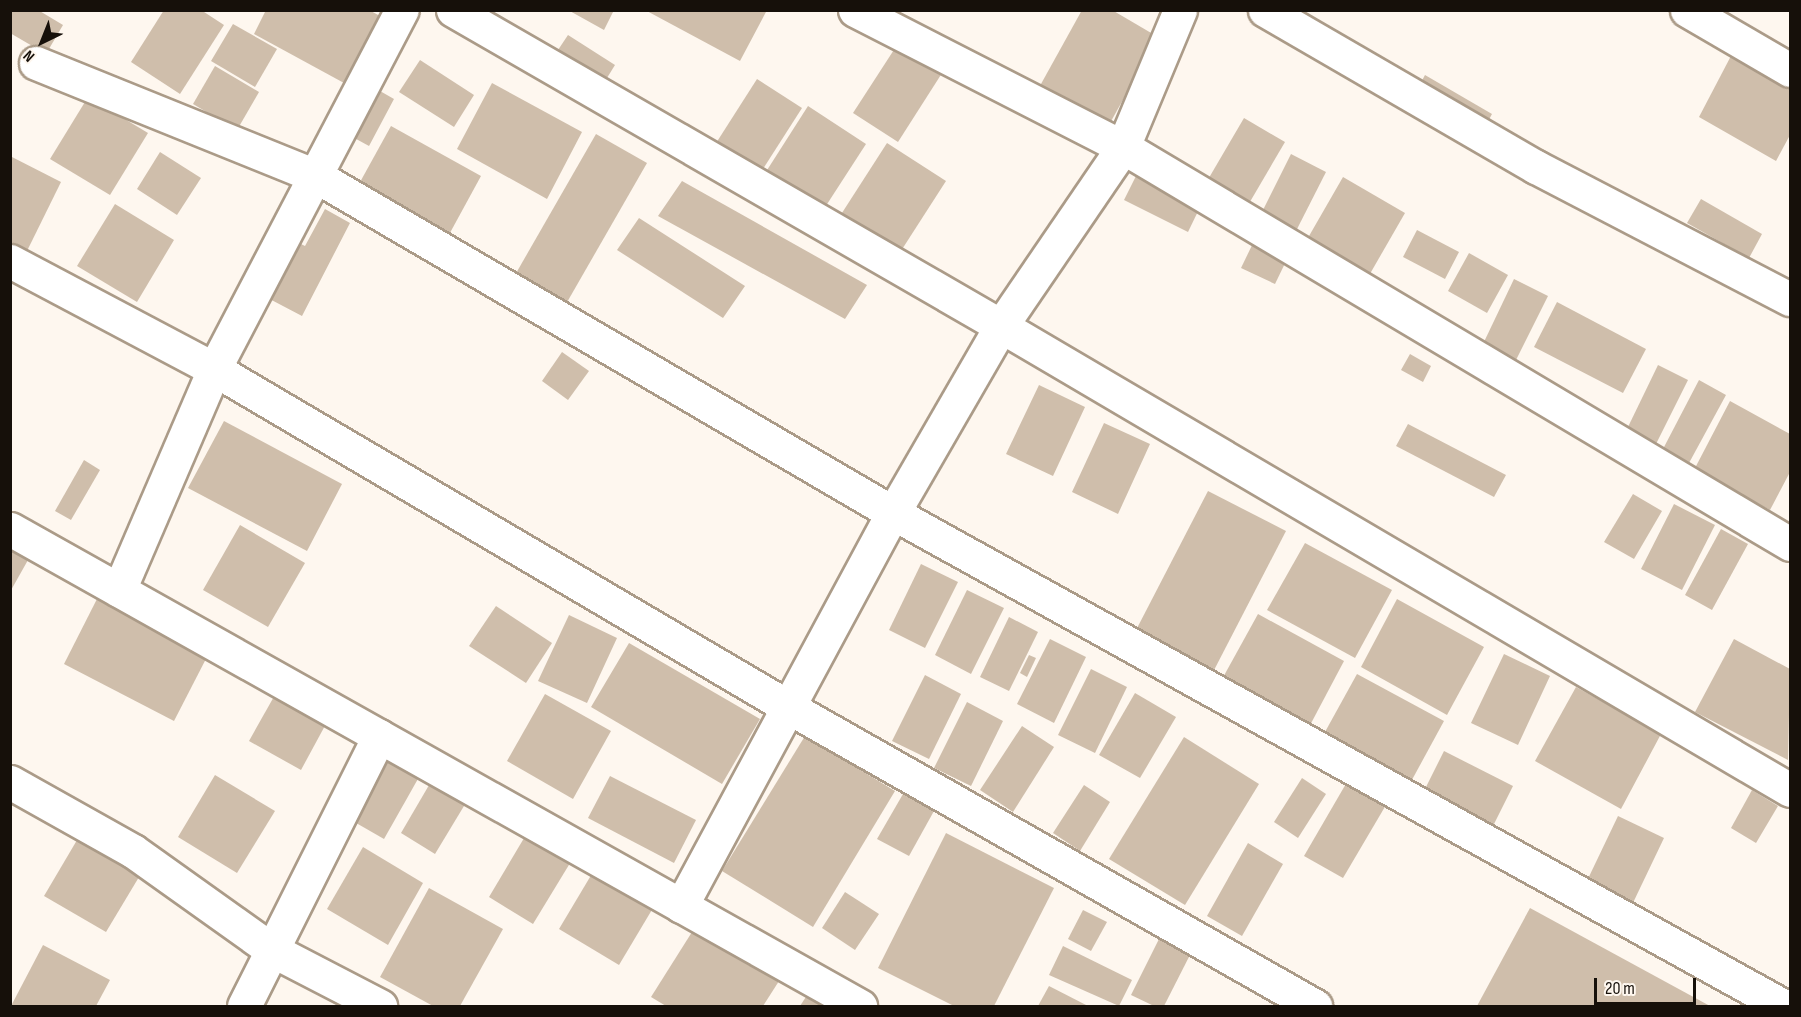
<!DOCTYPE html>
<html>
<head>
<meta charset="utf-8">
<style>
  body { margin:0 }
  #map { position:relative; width:1801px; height:1017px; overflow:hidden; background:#fef7ef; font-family:"Sofia Sans Condensed",sans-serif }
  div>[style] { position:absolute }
  .building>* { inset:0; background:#cfbeab }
  .roads { filter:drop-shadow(2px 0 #ab9b88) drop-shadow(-2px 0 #ab9b88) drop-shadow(0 2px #ab9b88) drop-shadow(0 -2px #ab9b88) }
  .street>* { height:33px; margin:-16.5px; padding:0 16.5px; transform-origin:16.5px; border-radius:16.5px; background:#fff }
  span { translate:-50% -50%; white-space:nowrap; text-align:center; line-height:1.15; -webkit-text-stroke:4.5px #fef7ef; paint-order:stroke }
  .frame { position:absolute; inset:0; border:12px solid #16100a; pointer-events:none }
  .north { position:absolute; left:12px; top:12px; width:60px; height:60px; -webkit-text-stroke:4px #fef7ef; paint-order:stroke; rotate:223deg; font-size:16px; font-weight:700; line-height:24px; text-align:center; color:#16100a }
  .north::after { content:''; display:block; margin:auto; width:21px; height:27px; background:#16100a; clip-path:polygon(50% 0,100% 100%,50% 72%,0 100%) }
  .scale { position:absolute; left:1594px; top:978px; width:102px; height:27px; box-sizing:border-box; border:3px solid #16100a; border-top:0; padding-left:8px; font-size:18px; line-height:21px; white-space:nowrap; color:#16100a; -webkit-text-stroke:4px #fef7ef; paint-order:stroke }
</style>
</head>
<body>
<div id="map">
  <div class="building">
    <div style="clip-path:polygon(10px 10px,38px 10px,63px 25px,46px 54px,10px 33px)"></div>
    <div style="clip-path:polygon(164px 10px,201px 10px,224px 25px,180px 94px,131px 62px)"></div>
    <div style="clip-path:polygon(266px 10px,369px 10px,380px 16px,344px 83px,254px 34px)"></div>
    <div style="clip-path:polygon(568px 10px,614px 10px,604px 30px)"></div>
    <div style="clip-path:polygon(645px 10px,767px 10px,740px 61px)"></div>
    <div style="clip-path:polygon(1082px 10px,1112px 10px,1158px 37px,1105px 132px,1036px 93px)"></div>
    <div style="clip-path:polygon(233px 24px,277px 49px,255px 87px,211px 61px)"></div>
    <div style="clip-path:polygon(568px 35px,615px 65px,602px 86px,554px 56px)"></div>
    <div style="clip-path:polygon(899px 42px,944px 70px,898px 142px,853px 113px)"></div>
    <div style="clip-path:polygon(1732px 54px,1790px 88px,1790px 135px,1776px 161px,1699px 117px)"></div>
    <div style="clip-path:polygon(420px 60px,474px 95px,454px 127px,399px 92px)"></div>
    <div style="clip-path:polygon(215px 66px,259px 92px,237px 130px,193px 104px)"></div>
    <div style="clip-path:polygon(1425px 75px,1492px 114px,1485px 127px,1418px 88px)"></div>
    <div style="clip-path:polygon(757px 79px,802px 108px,756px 180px,711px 151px)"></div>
    <div style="clip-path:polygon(492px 83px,582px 132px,547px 199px,457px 149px)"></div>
    <div style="clip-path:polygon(373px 87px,394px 99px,369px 146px,347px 134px)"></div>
    <div style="clip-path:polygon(88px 97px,148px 133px,110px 195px,50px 159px)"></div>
    <div style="clip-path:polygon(808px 106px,866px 144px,820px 215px,762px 178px)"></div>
    <div style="clip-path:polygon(1244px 118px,1285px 142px,1244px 212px,1203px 188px)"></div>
    <div style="clip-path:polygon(391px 126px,481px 176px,445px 242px,354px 193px)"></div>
    <div style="clip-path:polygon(596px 134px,647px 163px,566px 304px,515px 275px)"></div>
    <div style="clip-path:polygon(887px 143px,946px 181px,899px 254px,840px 216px)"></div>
    <div style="clip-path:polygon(160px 152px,201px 178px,177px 215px,137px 189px)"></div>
    <div style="clip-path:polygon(1291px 154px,1326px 172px,1295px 233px,1260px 216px)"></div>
    <div style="clip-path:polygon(10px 156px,61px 182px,26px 253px,10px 245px)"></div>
    <div style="clip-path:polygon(1139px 170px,1203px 201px,1188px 232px,1124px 200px)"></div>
    <div style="clip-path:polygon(1343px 177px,1405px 213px,1367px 279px,1305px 243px)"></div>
    <div style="clip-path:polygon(682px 181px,867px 285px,845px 319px,658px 216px)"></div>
    <div style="clip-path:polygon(1701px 199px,1762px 234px,1749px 258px,1687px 223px)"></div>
    <div style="clip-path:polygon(115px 204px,174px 240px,137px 302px,77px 266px)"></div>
    <div style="clip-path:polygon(325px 209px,350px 223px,302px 316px,262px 295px,291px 239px,305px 246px)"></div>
    <div style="clip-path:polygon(639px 218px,745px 286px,723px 318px,617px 250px)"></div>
    <div style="clip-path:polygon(1417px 230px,1459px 252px,1445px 279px,1403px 257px)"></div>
    <div style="clip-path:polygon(1256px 237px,1290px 253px,1275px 284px,1241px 268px)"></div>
    <div style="clip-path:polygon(1469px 253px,1508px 275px,1487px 313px,1448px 291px)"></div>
    <div style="clip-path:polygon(1514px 279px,1548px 296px,1516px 360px,1483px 344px)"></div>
    <div style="clip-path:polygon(1557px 302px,1646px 349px,1623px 393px,1534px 347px)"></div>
    <div style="clip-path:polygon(562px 352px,589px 371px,568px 400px,542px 381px)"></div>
    <div style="clip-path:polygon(1410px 354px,1431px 366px,1423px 382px,1401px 370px)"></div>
    <div style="clip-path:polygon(1658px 365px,1688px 380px,1656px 444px,1627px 429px)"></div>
    <div style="clip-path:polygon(1699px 380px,1726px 395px,1689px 463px,1663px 449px)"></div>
    <div style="clip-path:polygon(1039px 385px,1085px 407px,1053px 476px,1006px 454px)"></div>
    <div style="clip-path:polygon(1730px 401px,1790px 434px,1790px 472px,1770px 510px,1694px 470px)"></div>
    <div style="clip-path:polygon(224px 421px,342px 484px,307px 551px,188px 488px)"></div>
    <div style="clip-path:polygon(1104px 423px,1150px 444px,1118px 514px,1072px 492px)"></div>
    <div style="clip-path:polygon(1408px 424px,1506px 475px,1494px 497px,1396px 446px)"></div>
    <div style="clip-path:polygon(84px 460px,100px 470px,71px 520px,55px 511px)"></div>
    <div style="clip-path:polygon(1208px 491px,1286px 531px,1212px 674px,1134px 634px)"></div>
    <div style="clip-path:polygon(1633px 494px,1662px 511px,1634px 559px,1604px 542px)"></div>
    <div style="clip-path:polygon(1674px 504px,1715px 525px,1682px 590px,1641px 569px)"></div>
    <div style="clip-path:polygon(240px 525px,305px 563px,268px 627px,203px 590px)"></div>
    <div style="clip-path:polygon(1721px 529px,1748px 544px,1712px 610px,1685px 595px)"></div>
    <div style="clip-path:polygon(10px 530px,37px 544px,10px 592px)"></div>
    <div style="clip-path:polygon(1305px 543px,1392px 590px,1355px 658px,1267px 610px)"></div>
    <div style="clip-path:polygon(921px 564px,958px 582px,925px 648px,889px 630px)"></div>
    <div style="clip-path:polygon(967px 590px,1004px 608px,971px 674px,935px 655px)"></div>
    <div style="clip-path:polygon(99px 595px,209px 653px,174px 721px,64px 664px)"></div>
    <div style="clip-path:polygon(1397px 599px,1484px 647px,1447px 715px,1361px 667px)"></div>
    <div style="clip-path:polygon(496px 606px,552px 643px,526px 683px,469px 646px)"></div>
    <div style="clip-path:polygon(1258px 614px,1344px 661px,1308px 729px,1221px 681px)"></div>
    <div style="clip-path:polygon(569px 615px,617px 638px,587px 703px,538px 681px)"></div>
    <div style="clip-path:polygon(1009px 617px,1038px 632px,1009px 691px,980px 677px)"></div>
    <div style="clip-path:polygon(1050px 639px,1086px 657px,1054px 723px,1017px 704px)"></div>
    <div style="clip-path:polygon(1734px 639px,1790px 669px,1788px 760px,1695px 712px)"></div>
    <div style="clip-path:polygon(629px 643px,760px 719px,722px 784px,591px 707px)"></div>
    <div style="clip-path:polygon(1504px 654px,1550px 676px,1518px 745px,1471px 723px)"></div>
    <div style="clip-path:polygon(1029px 655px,1036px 658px,1027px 677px,1020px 673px)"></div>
    <div style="clip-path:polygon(1091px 669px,1127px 687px,1095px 753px,1058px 735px)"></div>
    <div style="clip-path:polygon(1357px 674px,1444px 721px,1407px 789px,1320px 741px)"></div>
    <div style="clip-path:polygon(925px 675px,961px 694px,929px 759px,892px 741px)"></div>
    <div style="clip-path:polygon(1576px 687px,1661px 734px,1621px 809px,1535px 761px)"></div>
    <div style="clip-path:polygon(276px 693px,327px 722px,301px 770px,249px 741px)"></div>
    <div style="clip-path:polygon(1135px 693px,1176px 717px,1140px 778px,1099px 755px)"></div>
    <div style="clip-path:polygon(545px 694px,611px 731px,573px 799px,507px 761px)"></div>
    <div style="clip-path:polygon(967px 702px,1003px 721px,971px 786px,934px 768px)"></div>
    <div style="clip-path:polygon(1022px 726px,1054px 747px,1013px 812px,980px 790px)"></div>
    <div style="clip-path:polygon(805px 736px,895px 791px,813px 927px,722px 871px)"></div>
    <div style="clip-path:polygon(1184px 737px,1259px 784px,1185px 905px,1109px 859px)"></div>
    <div style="clip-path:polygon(383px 747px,423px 770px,384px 839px,344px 816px)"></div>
    <div style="clip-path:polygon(1444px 751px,1513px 786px,1490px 832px,1421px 797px)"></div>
    <div style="clip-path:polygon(215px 775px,275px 811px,237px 873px,178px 837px)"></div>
    <div style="clip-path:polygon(610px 776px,696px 820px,674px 863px,588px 818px)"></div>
    <div style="clip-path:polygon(1302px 778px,1326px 794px,1298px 838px,1274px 822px)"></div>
    <div style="clip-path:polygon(432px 780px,467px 801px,435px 854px,401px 833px)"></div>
    <div style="clip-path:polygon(1347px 782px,1386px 805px,1343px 878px,1304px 856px)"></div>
    <div style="clip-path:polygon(1084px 785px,1110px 802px,1080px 851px,1053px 833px)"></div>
    <div style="clip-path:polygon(1752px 790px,1778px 806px,1756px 843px,1731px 828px)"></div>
    <div style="clip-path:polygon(903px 794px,934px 811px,909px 856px,877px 839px)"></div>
    <div style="clip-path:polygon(1618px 816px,1664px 838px,1631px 907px,1585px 885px)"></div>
    <div style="clip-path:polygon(533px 823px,578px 850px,533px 924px,489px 897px)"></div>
    <div style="clip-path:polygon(946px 833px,1054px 888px,994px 1006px,954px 1006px,878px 968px)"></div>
    <div style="clip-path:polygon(80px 835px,142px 872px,106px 932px,44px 896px)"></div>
    <div style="clip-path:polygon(1248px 843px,1283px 864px,1242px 936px,1207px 916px)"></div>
    <div style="clip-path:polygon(363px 847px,423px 883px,388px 945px,327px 909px)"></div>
    <div style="clip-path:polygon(596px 867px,656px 903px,619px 965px,559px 929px)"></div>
    <div style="clip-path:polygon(429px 888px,503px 929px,460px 1006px,433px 1006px,380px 977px)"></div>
    <div style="clip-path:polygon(845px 892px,879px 914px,855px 950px,822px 928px)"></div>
    <div style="clip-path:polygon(1530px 908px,1710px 1006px,1477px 1006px)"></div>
    <div style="clip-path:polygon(1083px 910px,1107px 922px,1091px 951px,1068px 939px)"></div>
    <div style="clip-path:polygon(704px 913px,788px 967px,763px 1006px,666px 1006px,651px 997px)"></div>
    <div style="clip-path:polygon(1162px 933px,1193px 949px,1164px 1006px,1154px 1006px,1131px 995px)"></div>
    <div style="clip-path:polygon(43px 945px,110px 980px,96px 1006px,11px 1006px)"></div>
    <div style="clip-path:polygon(1063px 946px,1132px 980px,1119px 1006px,1049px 975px)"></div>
    <div style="clip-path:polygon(813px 986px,845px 1006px,800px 1006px)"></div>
    <div style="clip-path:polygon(1049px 986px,1088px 1006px,1038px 1006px)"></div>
  </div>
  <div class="roads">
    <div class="street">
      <div style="left:453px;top:10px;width:633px;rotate:29.97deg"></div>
      <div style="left:1001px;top:326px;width:915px;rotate:30.46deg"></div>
      <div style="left:855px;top:10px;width:301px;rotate:27.1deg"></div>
      <div style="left:1123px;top:147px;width:776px;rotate:30.76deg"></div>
      <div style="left:1265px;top:10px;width:313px;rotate:30.1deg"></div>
      <div style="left:1536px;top:167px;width:286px;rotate:27.5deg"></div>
      <div style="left:1687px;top:10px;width:119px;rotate:30.2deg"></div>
      <div style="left:36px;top:63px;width:302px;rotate:22deg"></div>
      <div style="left:316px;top:176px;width:668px;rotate:30.29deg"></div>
      <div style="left:893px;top:513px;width:1017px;rotate:28.98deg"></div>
      <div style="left:10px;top:261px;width:231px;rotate:27.9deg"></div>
      <div style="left:214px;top:369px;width:668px;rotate:30.48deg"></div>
      <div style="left:790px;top:708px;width:604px;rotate:29.58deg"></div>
      <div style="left:10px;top:529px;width:975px;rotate:29.3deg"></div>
      <div style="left:119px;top:590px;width:241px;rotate:-66.7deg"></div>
      <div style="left:214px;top:369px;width:405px;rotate:-62.4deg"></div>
      <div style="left:10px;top:782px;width:141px;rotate:29.3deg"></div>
      <div style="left:133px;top:851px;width:171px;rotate:35.5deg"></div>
      <div style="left:272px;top:950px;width:122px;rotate:27.4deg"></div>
      <div style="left:681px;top:906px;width:447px;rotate:-61.7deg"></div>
      <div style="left:893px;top:513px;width:216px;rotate:-60deg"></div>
      <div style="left:1001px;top:326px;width:217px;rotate:-55.7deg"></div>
      <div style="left:1123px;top:147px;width:148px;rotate:-67.4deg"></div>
      <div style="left:244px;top:1006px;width:302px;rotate:-63.4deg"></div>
    </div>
  </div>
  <div class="frame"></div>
  <div class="north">N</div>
  <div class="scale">20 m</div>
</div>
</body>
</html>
